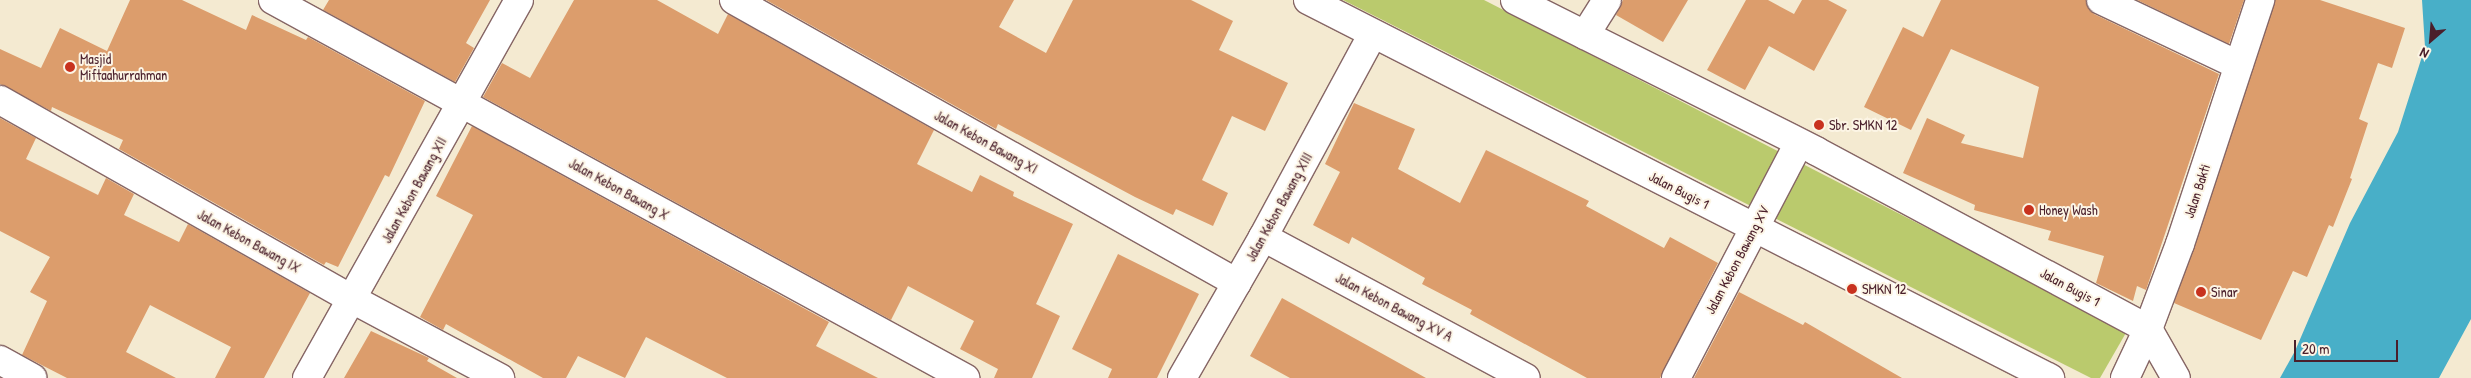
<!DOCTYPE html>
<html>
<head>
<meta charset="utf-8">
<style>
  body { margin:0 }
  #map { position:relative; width:2471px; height:378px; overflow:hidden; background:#f4ead1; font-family:"Patrick Hand",sans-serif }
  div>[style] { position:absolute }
  .green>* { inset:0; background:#baca6d }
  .water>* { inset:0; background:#48afc8 }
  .building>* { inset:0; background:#dc9d6c }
  .roads { filter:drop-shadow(1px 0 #866665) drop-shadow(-1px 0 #866665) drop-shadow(0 1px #866665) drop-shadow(0 -1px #866665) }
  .street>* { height:28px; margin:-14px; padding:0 14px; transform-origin:14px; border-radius:14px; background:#fff }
  .secondary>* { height:28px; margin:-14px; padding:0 14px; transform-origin:14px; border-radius:14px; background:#fff }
  .dots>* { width:14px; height:14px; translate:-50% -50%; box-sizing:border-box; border:2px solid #fcf5e5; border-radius:50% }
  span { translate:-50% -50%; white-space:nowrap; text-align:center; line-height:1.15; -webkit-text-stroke:4px #fcf5e5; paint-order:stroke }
  .poi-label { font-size:14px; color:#4a1f2b }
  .left { translate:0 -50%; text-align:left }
  .street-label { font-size:14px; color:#4a1f2b }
  .north { position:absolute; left:2406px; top:15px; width:50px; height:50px; -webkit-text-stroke:4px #fcf5e5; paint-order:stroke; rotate:207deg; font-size:14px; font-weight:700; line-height:20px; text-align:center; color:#4a1f2b }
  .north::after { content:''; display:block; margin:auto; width:18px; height:22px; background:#4a1f2b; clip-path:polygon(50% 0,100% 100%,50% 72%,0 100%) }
  .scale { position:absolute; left:2294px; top:340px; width:104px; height:22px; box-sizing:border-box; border:2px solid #4a1f2b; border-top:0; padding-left:6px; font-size:15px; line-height:18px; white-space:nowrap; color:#4a1f2b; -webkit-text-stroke:4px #fcf5e5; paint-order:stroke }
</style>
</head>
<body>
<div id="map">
  <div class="green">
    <div style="clip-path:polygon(1343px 0,1484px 0,2127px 331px,2100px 378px,2091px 378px)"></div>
  </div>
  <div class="water">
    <div style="clip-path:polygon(2422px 0,2471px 0,2471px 319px,2439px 378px,2280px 378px,2295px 351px,2350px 223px,2398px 132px,2425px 47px)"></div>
  </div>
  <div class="building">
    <div style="clip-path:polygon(130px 0,182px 0,246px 30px,252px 15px,306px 40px,308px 37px,425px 101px,389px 177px,385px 175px,338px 267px,326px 262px,324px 265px,119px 149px,123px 140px,52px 107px,51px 111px,0 84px,0 49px,41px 68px,60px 28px,107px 51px)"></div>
    <div style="clip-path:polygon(329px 0,490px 0,466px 43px,474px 48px,455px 82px,323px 10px)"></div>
    <div style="clip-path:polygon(574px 0,657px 0,718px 34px,728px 14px,934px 130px,917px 164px,972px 192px,980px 175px,1014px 192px,1013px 196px,1073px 224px,1036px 304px,1060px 316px,1032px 378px,994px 378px,998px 369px,960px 349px,974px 321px,908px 286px,891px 320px,483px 97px,502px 63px,530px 78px)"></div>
    <div style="clip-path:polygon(766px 0,1014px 0,999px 27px,1046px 53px,1073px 0,1191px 0,1233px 21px,1219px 50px,1288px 83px,1265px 131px,1232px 116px,1202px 180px,1228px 193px,1213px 226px,1176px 209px,1173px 215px,1135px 197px,998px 124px,996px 129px)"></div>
    <div style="clip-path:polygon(1623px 0,1688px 0,1663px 42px,1616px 15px)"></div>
    <div style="clip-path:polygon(1746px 0,1768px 0,1794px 14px,1802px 0,1828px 0,1847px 10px,1814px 71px,1769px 46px,1745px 90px,1707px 70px)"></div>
    <div style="clip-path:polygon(1941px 0,2086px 0,2094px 14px,2219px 74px,2146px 290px,2137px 286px,2133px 301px,2096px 283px,2104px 256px,2048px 240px,2051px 231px,1974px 210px,1975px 205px,1903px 173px,1927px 118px,1965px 135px,1961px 143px,2023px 158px,2039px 87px,1951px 49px,1911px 130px,1864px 107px,1903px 27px,1923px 37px)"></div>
    <div style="clip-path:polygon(2137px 0,2244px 0,2229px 44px)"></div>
    <div style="clip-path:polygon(2275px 0,2320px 0,2405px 28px,2392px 68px,2378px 63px,2359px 119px,2368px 123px,2350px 178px,2352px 179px,2333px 227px,2329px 225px,2307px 277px,2293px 271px,2261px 340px,2174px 303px)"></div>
    <div style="clip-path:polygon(1354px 103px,1415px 129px,1398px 169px,1460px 203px,1486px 150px,1589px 201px,1586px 206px,1664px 248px,1670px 237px,1718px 263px,1660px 378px,1587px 378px,1470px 314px,1472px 310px,1422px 284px,1425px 278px,1352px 237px,1349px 244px,1313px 225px,1340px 172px,1325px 164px)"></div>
    <div style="clip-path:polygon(0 118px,36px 138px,26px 159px,98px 195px,106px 178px,134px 194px,124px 215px,179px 242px,188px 224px,310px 293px,264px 378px,215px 378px,231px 347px,150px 305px,126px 352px,176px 378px,67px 378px,22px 355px,47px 301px,30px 292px,50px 257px,0 231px)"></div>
    <div style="clip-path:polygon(472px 126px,829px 322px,816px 346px,878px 378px,727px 378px,646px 337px,625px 378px,578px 356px,566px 378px,543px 378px,446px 324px,443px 330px,420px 317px,473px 215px,436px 196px)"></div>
    <div style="clip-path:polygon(1118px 254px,1199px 294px,1157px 378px,1108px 378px,1112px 369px,1072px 349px)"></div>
    <div style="clip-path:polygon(1739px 292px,1803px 325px,1805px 322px,1902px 378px,1694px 378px)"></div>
    <div style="clip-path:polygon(1282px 298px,1426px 378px,1290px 378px,1250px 356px)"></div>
    <div style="clip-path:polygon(371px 331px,429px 358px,427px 361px,457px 378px,344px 378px)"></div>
  </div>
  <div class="roads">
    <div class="street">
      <div style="left:273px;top:0;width:789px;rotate:28.65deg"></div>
      <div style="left:734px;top:0;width:577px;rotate:29.36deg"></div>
      <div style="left:2101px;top:0;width:152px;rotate:25.4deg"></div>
      <div style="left:1585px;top:35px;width:41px;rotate:-57.8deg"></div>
      <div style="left:0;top:100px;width:404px;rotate:29.5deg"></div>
      <div style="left:352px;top:299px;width:168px;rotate:28.1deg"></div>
      <div style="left:1263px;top:237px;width:298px;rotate:28.2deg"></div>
      <div style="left:0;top:360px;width:37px;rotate:29deg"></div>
      <div style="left:307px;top:378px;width:433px;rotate:-60.7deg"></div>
      <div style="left:1182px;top:378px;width:163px;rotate:-60.1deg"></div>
      <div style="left:1263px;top:237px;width:230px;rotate:-61.6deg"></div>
      <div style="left:1676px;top:378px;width:265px;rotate:-62.4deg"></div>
    </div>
    <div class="secondary">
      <div style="left:1308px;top:0;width:833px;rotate:27deg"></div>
      <div style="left:1515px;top:0;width:337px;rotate:26.6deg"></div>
      <div style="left:1816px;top:151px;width:377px;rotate:28.2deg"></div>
      <div style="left:2148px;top:329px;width:56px;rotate:60.3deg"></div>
      <div style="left:2125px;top:378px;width:54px;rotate:-64.9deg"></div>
      <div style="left:2148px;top:329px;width:91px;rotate:-69.4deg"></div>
      <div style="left:2180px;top:244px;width:257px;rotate:-71.8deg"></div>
    </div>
  </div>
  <div class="dots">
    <div style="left:70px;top:67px;background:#c8321e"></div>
    <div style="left:1819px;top:125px;background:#c8321e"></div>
    <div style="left:2029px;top:210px;background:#c8321e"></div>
    <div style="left:1852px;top:289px;background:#c8321e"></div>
    <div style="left:2201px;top:292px;background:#c8321e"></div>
  </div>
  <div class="poi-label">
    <span class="left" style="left:80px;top:67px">Masjid<br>Miftaahurrahman</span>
    <span class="left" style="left:1829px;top:125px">Sbr. SMKN 12</span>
    <span class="left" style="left:2039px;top:210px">Honey Wash</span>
    <span class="left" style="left:1862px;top:289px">SMKN 12</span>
    <span class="left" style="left:2211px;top:292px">Sinar</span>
  </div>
  <div class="street-label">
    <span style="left:986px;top:142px;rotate:29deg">Jalan Kebon Bawang XI</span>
    <span style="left:619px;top:189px;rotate:29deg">Jalan Kebon Bawang X</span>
    <span style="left:414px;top:190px;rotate:-61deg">Jalan Kebon Bawang XII</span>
    <span style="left:1679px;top:190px;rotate:27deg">Jalan Bugis 1</span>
    <span style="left:2197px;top:191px;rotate:-72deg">Jalan Bakti</span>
    <span style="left:1279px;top:207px;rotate:-61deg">Jalan Kebon Bawang XIII</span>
    <span style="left:249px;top:241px;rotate:29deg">Jalan Kebon Bawang IX</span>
    <span style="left:1737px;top:260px;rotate:-62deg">Jalan Kebon Bawang XV</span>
    <span style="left:2070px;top:287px;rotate:28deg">Jalan Bugis 1</span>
    <span style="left:1394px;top:307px;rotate:28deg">Jalan Kebon Bawang XV A</span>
  </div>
  <div class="north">N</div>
  <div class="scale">20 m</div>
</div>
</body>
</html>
